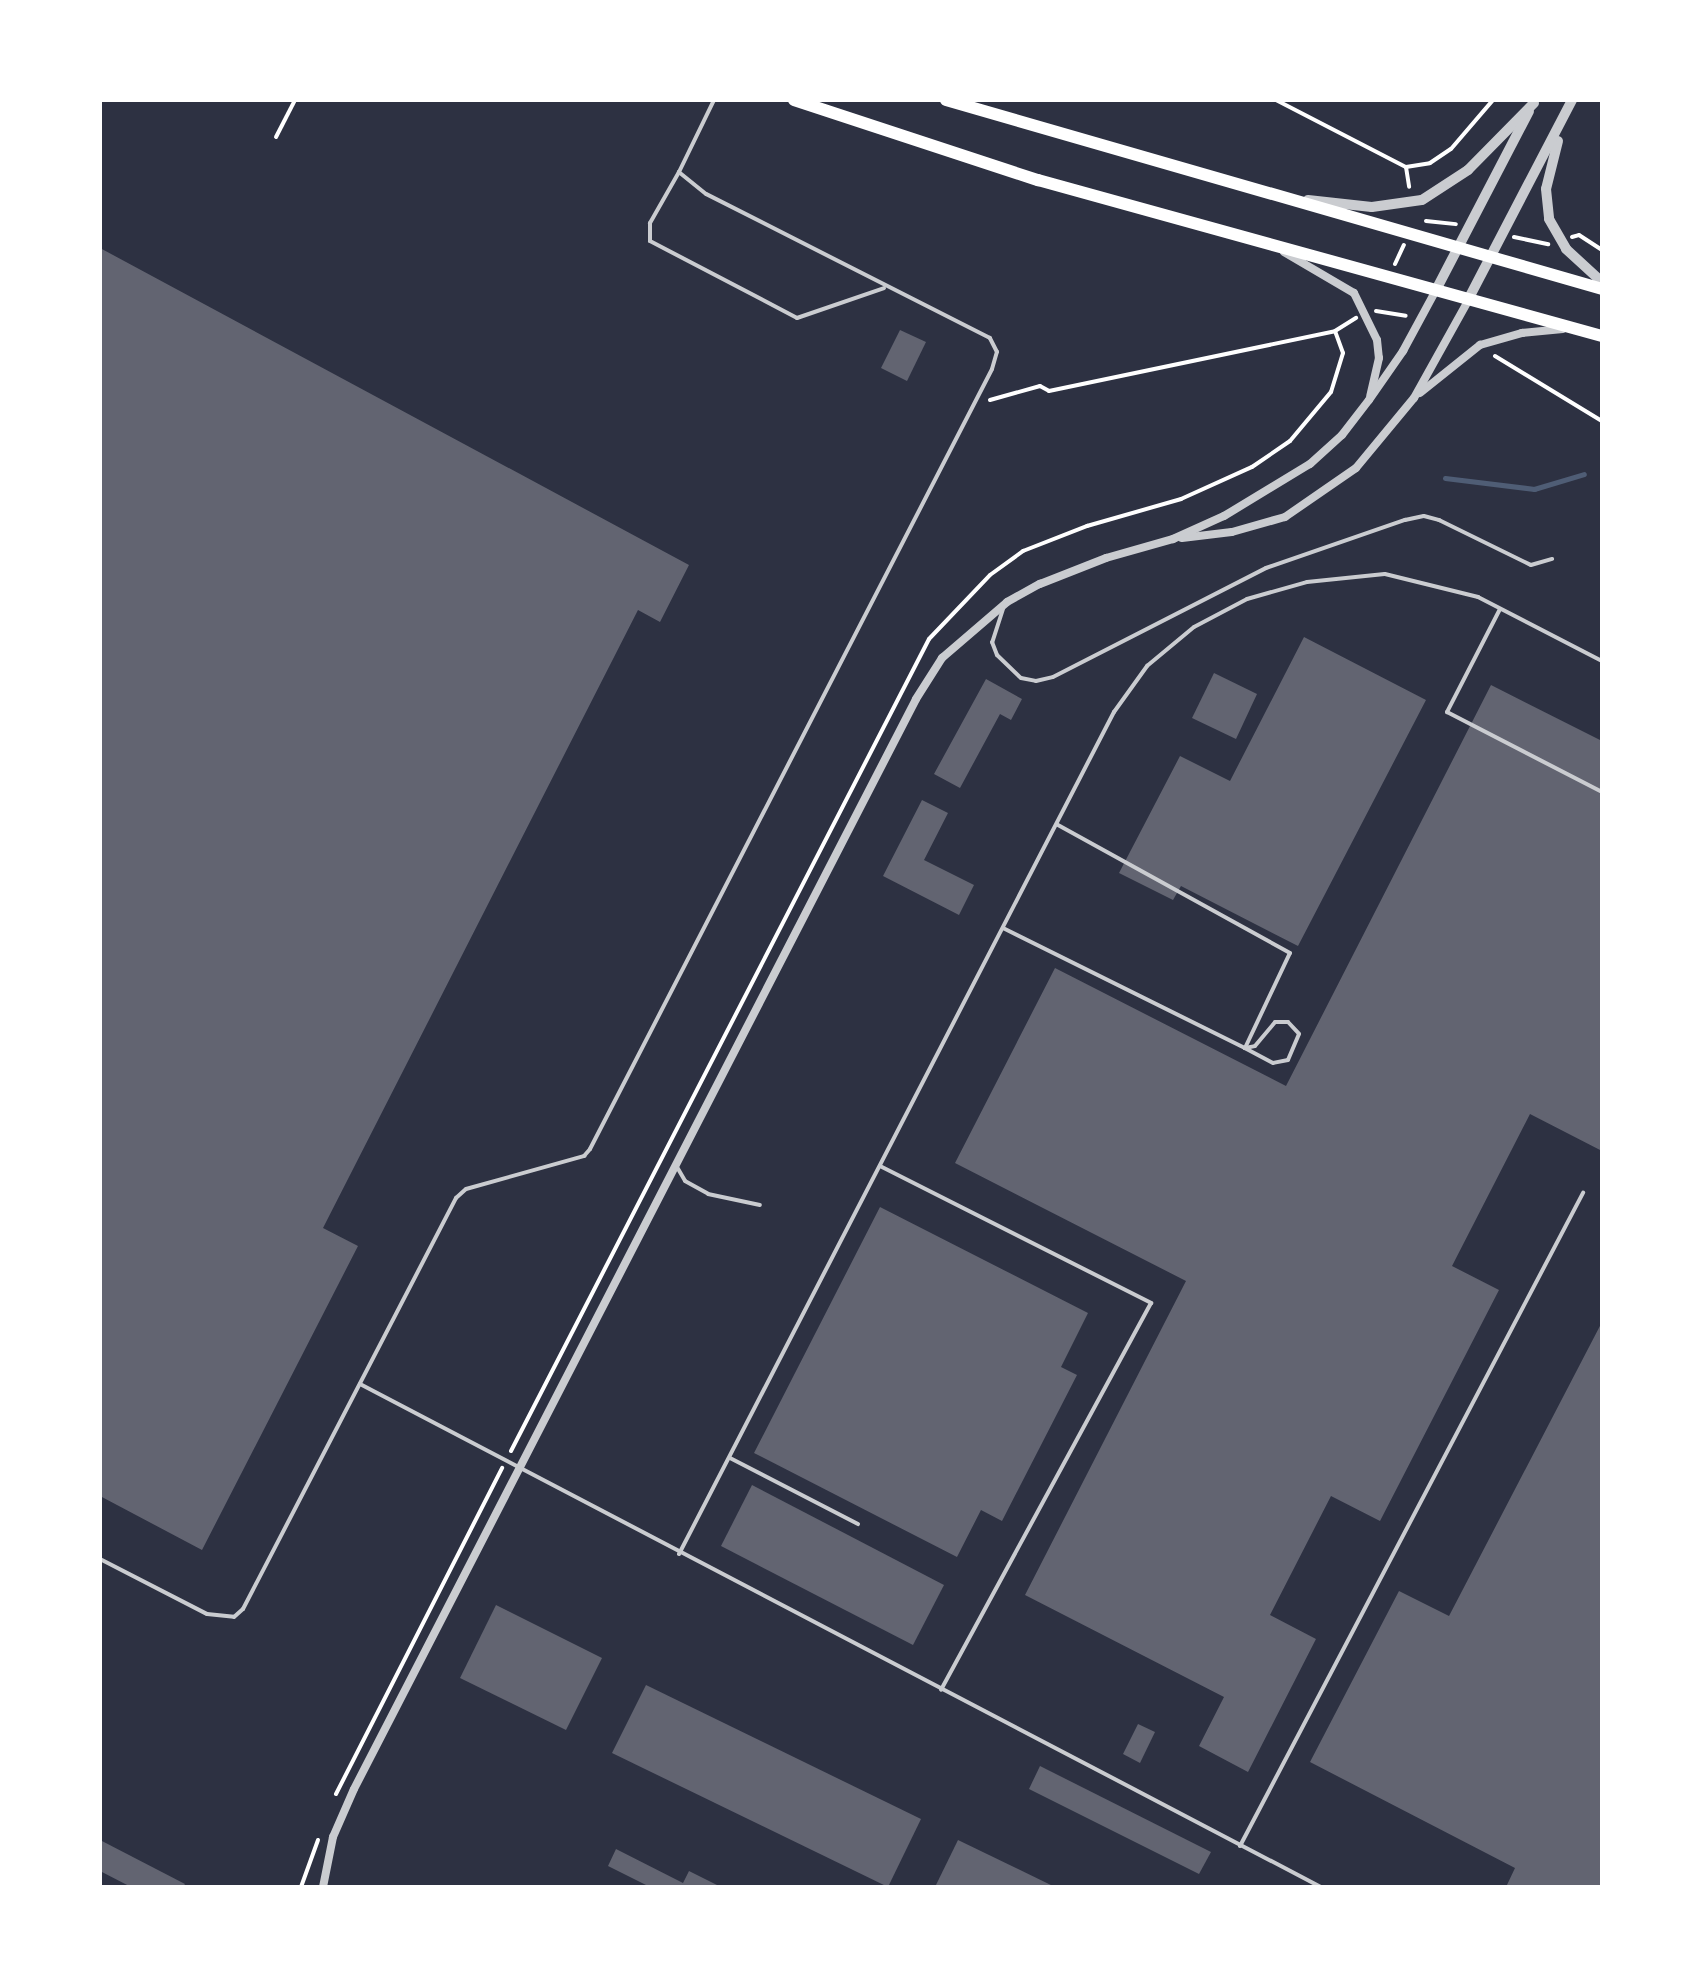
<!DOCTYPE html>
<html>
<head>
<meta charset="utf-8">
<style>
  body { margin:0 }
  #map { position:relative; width:1702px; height:1987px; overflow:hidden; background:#2d3142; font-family:"Space Grotesk",sans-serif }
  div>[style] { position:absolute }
  .stream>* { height:5px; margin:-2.5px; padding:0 2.5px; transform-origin:2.5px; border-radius:2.5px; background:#4f5d75 }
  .building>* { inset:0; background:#626471 }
  .path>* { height:4px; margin:-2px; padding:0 2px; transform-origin:2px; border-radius:2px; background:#fff }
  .service>* { height:4px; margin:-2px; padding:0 2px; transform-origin:2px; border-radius:2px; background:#caccd0 }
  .minor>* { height:8px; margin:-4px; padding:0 4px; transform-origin:4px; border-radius:4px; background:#caccd0 }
  .tertiary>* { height:10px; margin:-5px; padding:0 5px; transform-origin:5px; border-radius:5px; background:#caccd0 }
  .primary>* { height:12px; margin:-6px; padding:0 6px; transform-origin:6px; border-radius:6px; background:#fff }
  span { translate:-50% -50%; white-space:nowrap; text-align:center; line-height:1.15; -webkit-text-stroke:10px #fff; paint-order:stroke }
  .frame { position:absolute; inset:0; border:102px solid #fff; pointer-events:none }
</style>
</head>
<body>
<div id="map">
  <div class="stream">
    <div style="left:1445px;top:478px;width:90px;rotate:7deg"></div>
    <div style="left:1534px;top:489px;width:52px;rotate:-16.7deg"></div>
  </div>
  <div class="building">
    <div style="clip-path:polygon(100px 248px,689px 565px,660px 622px,638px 610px,323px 1228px,358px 1246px,202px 1550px,100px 1496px)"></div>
    <div style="clip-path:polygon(900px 330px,926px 342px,907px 381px,881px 368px)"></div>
    <div style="clip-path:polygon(1304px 637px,1426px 700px,1298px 946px,1181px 886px,1173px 900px,1119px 873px,1180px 756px,1230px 781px)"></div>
    <div style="clip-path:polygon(1214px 673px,1257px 694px,1236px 739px,1192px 718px)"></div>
    <div style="clip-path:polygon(986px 679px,1022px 699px,1011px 720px,1000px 714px,960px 788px,934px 774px)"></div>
    <div style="clip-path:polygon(1491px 685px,1602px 741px,1602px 1151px,1530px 1114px,1452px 1266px,1499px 1290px,1380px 1521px,1331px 1496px,1270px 1615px,1316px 1639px,1248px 1772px,1199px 1746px,1224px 1697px,1025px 1595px,1186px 1281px,955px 1163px,1055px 968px,1286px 1086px)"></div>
    <div style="clip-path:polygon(922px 800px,948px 813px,924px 860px,974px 885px,959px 915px,883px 876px)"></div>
    <div style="clip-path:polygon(880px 1207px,1088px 1313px,1061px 1367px,1077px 1375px,1002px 1521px,981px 1510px,957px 1557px,754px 1453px)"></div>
    <div style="clip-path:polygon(1602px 1322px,1602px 1887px,1506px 1887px,1515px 1868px,1310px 1762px,1399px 1591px,1449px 1616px)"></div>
    <div style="clip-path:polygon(752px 1485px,944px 1585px,913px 1645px,721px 1546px)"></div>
    <div style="clip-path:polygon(496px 1605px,602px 1658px,566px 1730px,460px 1678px)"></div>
    <div style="clip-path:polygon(646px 1685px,921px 1819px,888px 1887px,612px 1753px)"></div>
    <div style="clip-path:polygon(1138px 1724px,1155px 1732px,1140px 1763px,1123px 1754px)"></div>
    <div style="clip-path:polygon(1040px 1766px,1211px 1852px,1199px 1874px,1029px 1789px)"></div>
    <div style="clip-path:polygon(100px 1840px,185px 1884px,183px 1887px,131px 1887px,100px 1871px)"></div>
    <div style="clip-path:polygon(958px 1840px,1055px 1887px,935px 1887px)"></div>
    <div style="clip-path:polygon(616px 1849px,683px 1883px,689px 1871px,721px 1887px,650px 1887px,608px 1866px)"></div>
  </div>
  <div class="path">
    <div style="left:1276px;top:100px;width:146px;rotate:27.3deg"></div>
    <div style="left:1406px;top:167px;width:24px;rotate:-9deg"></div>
    <div style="left:1430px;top:163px;width:25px;rotate:-34deg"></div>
    <div style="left:1451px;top:149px;width:65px;rotate:-49.4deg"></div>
    <div style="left:276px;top:137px;width:42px;rotate:-62.8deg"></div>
    <div style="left:1406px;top:167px;width:20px;rotate:81deg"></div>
    <div style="left:1426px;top:221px;width:30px;rotate:6deg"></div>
    <div style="left:1514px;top:237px;width:35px;rotate:12deg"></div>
    <div style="left:1572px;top:237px;width:7px;rotate:-16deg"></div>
    <div style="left:1579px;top:235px;width:27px;rotate:33deg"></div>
    <div style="left:1395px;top:264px;width:21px;rotate:-65deg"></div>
    <div style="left:1376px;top:311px;width:30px;rotate:9deg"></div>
    <div style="left:1495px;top:356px;width:125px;rotate:31.3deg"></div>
    <div style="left:990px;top:400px;width:52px;rotate:-15.6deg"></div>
    <div style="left:1040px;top:386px;width:10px;rotate:29deg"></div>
    <div style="left:1049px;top:391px;width:292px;rotate:-11.8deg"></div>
    <div style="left:511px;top:1451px;width:913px;rotate:-62.76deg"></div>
    <div style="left:929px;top:639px;width:88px;rotate:-46.4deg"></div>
    <div style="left:990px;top:575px;width:41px;rotate:-36deg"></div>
    <div style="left:1023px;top:551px;width:69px;rotate:-21.3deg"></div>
    <div style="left:1087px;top:526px;width:98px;rotate:-16deg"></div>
    <div style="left:1181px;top:499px;width:78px;rotate:-24.3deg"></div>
    <div style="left:1252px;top:467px;width:46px;rotate:-34.4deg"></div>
    <div style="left:1290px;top:441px;width:64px;rotate:-50.1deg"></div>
    <div style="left:1331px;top:392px;width:41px;rotate:-72.9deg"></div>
    <div style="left:1343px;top:353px;width:23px;rotate:-110deg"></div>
    <div style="left:1335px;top:331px;width:25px;rotate:-32deg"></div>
    <div style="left:336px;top:1794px;width:366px;rotate:-63deg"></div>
    <div style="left:301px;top:1887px;width:50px;rotate:-70.1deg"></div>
  </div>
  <div class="service">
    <div style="left:679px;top:172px;width:59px;rotate:119.6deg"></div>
    <div style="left:650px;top:223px;width:18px;rotate:90deg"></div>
    <div style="left:650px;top:241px;width:166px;rotate:27.6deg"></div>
    <div style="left:797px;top:318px;width:92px;rotate:-19deg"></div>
    <div style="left:1003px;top:609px;width:35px;rotate:108deg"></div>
    <div style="left:992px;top:642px;width:14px;rotate:69deg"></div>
    <div style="left:997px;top:655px;width:33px;rotate:44deg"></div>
    <div style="left:1021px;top:678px;width:15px;rotate:11deg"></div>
    <div style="left:1036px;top:681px;width:17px;rotate:-13deg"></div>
    <div style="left:1053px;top:677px;width:239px;rotate:-27.1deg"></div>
    <div style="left:1266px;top:568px;width:147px;rotate:-19.1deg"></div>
    <div style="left:1405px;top:520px;width:19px;rotate:-12deg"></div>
    <div style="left:1424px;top:516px;width:16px;rotate:15deg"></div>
    <div style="left:1439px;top:520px;width:102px;rotate:26.1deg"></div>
    <div style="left:1531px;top:565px;width:22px;rotate:-16deg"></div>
    <div style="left:1500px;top:609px;width:116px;rotate:117.2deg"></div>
    <div style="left:1447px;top:712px;width:174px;rotate:27.3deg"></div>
    <div style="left:1003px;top:928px;width:270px;rotate:26.4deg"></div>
    <div style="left:1245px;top:1048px;width:105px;rotate:-64.7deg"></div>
    <div style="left:1290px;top:953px;width:265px;rotate:-151.1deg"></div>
    <div style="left:1275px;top:1022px;width:13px"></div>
    <div style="left:1288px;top:1022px;width:16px;rotate:47deg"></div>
    <div style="left:1299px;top:1034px;width:28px;rotate:113deg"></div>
    <div style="left:1288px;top:1060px;width:15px;rotate:169deg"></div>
    <div style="left:1273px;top:1063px;width:32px;rotate:-152deg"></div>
    <div style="left:1245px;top:1048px;width:10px;rotate:-11deg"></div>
    <div style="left:1255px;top:1046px;width:31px;rotate:-50deg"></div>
    <div style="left:880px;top:1166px;width:304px;rotate:26.8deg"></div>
    <div style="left:1151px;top:1303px;width:440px;rotate:118.5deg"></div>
    <div style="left:677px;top:1167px;width:16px;rotate:60deg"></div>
    <div style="left:685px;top:1181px;width:26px;rotate:29deg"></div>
    <div style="left:708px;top:1194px;width:53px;rotate:11.9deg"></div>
    <div style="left:360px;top:1384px;width:1085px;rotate:27.63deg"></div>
    <div style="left:730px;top:1458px;width:144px;rotate:27.3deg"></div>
    <div style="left:679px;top:1554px;width:948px;rotate:-62.68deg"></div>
    <div style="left:1114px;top:712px;width:57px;rotate:-54.3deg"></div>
    <div style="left:1147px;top:666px;width:61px;rotate:-39.7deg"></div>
    <div style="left:1194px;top:627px;width:60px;rotate:-27.8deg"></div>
    <div style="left:1247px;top:599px;width:62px;rotate:-15.8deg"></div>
    <div style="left:1307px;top:582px;width:78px;rotate:-5.9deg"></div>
    <div style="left:1385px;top:574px;width:96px;rotate:13.9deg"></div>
    <div style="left:1478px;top:597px;width:140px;rotate:27.3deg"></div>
    <div style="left:100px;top:1559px;width:120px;rotate:27.2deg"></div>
    <div style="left:207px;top:1614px;width:27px;rotate:6deg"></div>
    <div style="left:234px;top:1617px;width:12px;rotate:-42deg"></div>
    <div style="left:243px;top:1609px;width:463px;rotate:-62.6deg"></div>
    <div style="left:456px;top:1198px;width:13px;rotate:-42deg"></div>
    <div style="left:466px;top:1189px;width:123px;rotate:-15.6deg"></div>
    <div style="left:584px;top:1156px;width:9px;rotate:-49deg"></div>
    <div style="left:590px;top:1149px;width:877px;rotate:-62.73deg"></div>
    <div style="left:992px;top:369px;width:18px;rotate:-74deg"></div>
    <div style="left:997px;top:352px;width:16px;rotate:-117deg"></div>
    <div style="left:990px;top:338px;width:318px;rotate:-153.1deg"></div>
    <div style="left:706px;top:194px;width:35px;rotate:-141deg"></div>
    <div style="left:679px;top:172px;width:80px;rotate:-64.1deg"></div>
    <div style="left:1240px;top:1846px;width:738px;rotate:-62.29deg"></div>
  </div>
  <div class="minor">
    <div style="left:1284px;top:252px;width:81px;rotate:30.4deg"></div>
    <div style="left:1354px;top:293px;width:52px;rotate:63.9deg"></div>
    <div style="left:1377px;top:340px;width:18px;rotate:84deg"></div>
    <div style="left:1379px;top:358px;width:39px;rotate:103deg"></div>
    <div style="left:1420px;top:393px;width:77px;rotate:-38.7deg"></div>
    <div style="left:1480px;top:345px;width:44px;rotate:-15.9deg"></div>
    <div style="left:1522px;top:333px;width:41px;rotate:-5.6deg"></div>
    <div style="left:1182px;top:538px;width:50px;rotate:-6.8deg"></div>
    <div style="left:1232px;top:532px;width:55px;rotate:-15.8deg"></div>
    <div style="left:1285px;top:517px;width:86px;rotate:-34.6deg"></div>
    <div style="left:1356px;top:468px;width:91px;rotate:-50.4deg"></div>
    <div style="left:1414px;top:398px;width:113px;rotate:-60.9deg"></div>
    <div style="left:323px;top:1887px;width:51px;rotate:-78.7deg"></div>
    <div style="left:333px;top:1837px;width:52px;rotate:-66.4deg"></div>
    <div style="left:354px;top:1789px;width:1226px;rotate:-62.72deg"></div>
    <div style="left:916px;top:699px;width:49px;rotate:-57.6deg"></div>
    <div style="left:942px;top:658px;width:86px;rotate:-40.7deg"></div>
    <div style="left:1007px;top:602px;width:38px;rotate:-29deg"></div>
    <div style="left:1040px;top:584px;width:71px;rotate:-21.5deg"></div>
    <div style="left:1106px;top:558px;width:70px;rotate:-15.8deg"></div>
    <div style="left:1173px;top:539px;width:56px;rotate:-24.3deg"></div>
    <div style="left:1224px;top:516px;width:100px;rotate:-31.2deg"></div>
    <div style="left:1310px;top:464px;width:43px;rotate:-42.2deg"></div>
    <div style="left:1342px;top:435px;width:44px;rotate:-52.4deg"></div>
    <div style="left:1369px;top:400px;width:60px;rotate:-55.2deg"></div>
    <div style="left:1403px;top:351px;width:69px;rotate:-61.6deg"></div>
  </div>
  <div class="tertiary">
    <div style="left:1558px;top:141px;width:49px;rotate:104deg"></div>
    <div style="left:1546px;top:189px;width:30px;rotate:84deg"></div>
    <div style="left:1549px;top:219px;width:34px;rotate:60deg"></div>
    <div style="left:1566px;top:249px;width:49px;rotate:42.5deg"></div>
    <div style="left:1308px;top:200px;width:64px;rotate:6.2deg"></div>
    <div style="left:1372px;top:207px;width:50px;rotate:-8deg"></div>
    <div style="left:1422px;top:200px;width:55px;rotate:-33.1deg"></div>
    <div style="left:1468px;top:170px;width:94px;rotate:-45.4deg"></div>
    <div style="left:1437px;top:288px;width:199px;rotate:-62.5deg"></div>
    <div style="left:1470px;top:296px;width:221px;rotate:-62.5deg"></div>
  </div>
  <div class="primary">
    <div style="left:794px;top:100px;width:257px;rotate:18.2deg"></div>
    <div style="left:1038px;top:180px;width:585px;rotate:15.46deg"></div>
    <div style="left:946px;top:100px;width:683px;rotate:16.07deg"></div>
  </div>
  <div class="frame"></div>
</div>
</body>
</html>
